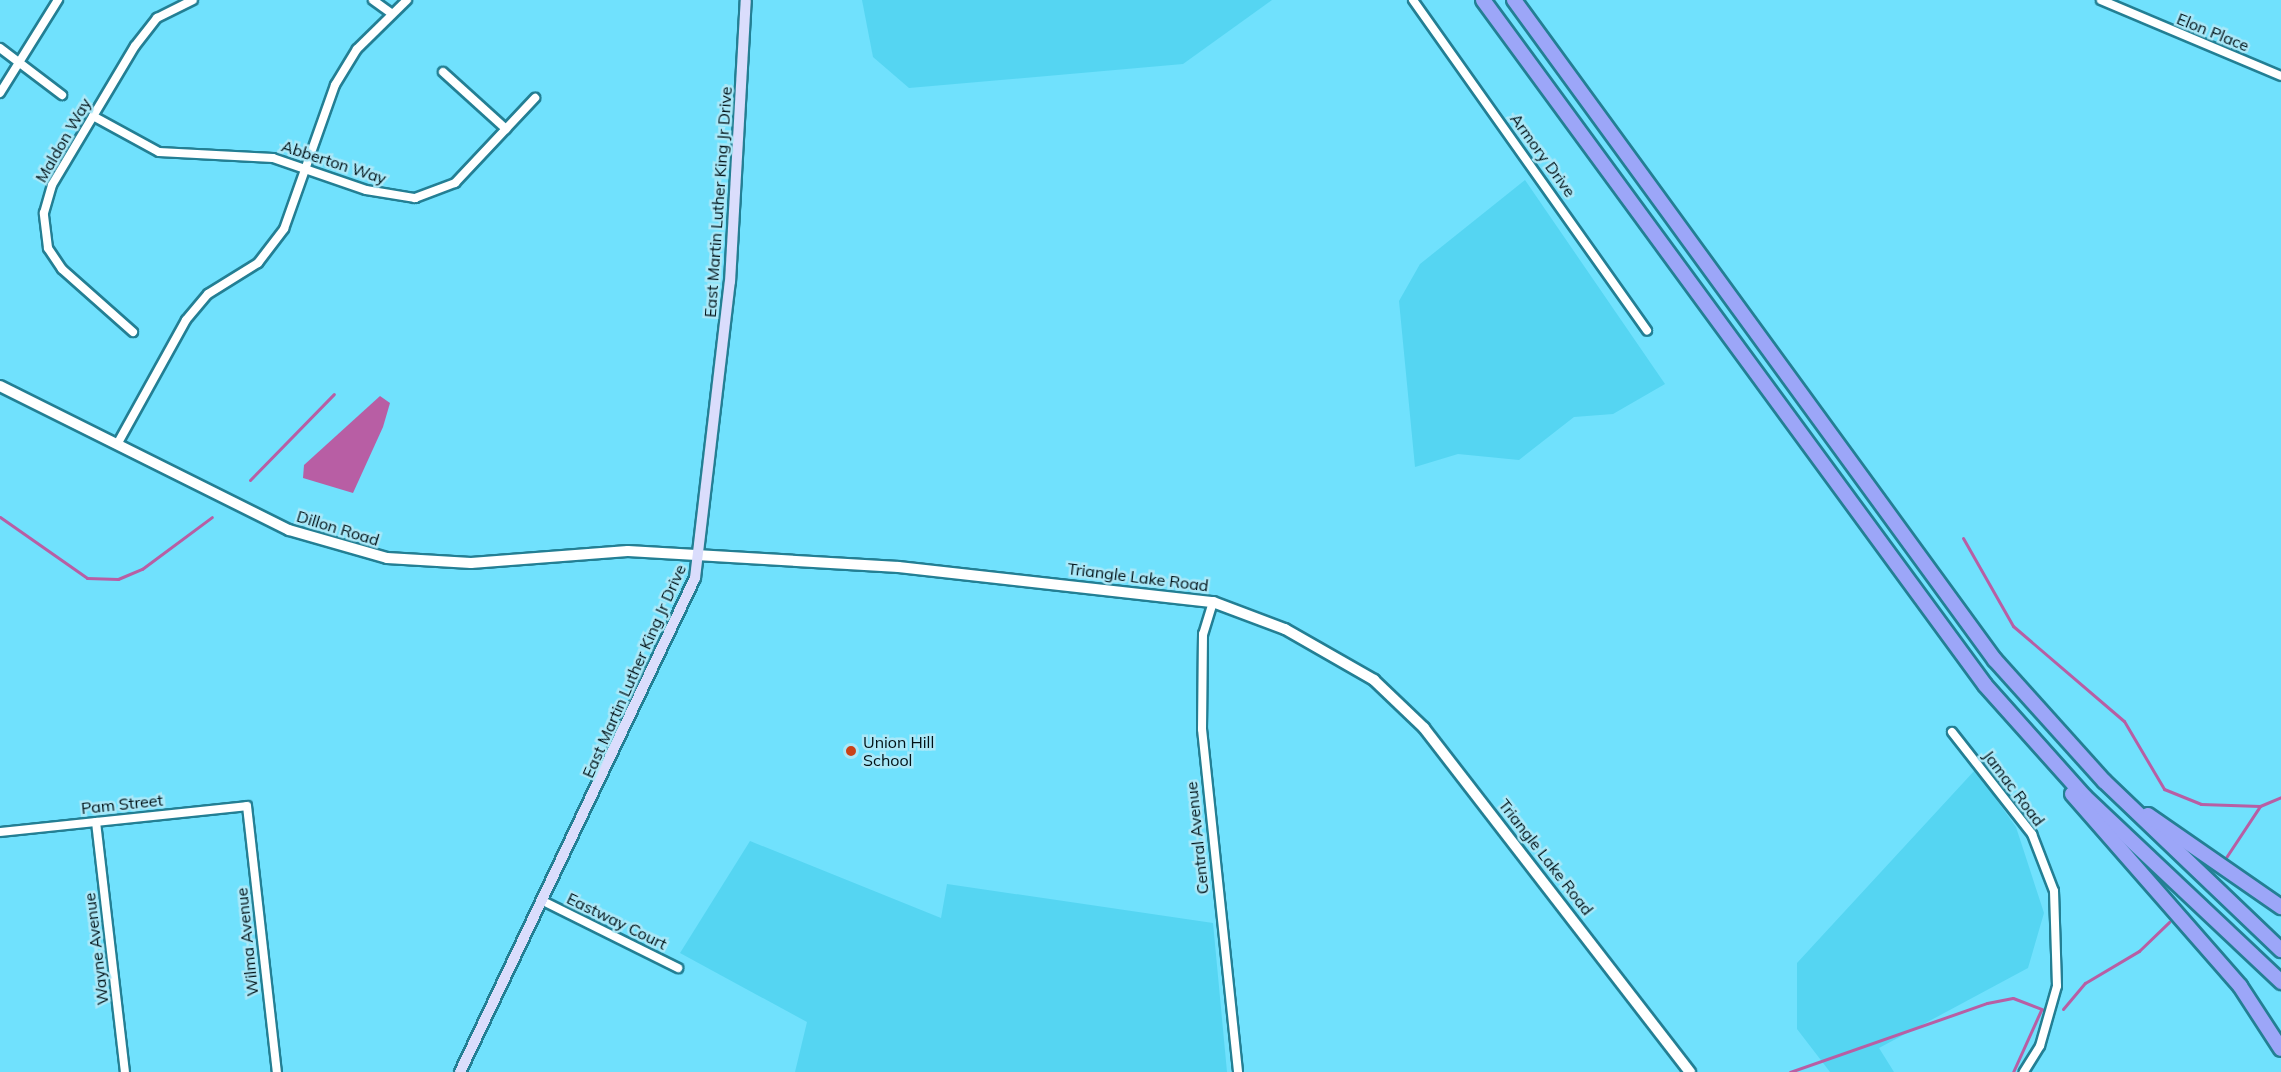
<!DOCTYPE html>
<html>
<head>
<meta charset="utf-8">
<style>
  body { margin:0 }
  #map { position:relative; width:2281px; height:1072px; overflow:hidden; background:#70e1fd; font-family:Mulish,sans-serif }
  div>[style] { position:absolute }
  .built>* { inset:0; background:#55d5f2 }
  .water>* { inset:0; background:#b85ea4 }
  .stream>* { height:3px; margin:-1.5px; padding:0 1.5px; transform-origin:1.5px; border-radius:1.5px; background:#b85ea4 }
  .roads { filter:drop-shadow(2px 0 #237f94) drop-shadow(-2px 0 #237f94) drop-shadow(0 2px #237f94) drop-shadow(0 -2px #237f94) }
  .minor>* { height:8px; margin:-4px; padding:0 4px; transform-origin:4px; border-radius:4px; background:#fff }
  .tertiary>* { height:10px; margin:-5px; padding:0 5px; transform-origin:5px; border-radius:5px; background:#fff }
  .secondary>* { height:10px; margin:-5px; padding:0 5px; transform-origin:5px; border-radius:5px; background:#daddfc }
  .trunk>* { height:14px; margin:-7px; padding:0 7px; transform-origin:7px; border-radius:7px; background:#9ca6f8 }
  .dots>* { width:16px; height:16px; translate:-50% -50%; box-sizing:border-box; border:3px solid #aae8f8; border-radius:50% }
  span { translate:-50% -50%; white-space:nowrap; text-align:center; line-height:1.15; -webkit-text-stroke:5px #aae8f8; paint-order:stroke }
  .street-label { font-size:16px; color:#001015 }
  .poi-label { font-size:16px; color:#001015 }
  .left { translate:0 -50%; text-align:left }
</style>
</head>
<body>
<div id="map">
  <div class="built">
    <div style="clip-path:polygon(862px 0,1272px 0,1183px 64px,909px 88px,873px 57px)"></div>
    <div style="clip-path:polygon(1525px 180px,1665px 384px,1613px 414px,1574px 417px,1519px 460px,1458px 454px,1415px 467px,1399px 301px,1420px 264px)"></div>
    <div style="clip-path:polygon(1975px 770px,2016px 827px,2044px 913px,2028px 968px,1879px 1048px,1894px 1072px,1830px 1072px,1797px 1029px,1797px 963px)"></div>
    <div style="clip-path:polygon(750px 841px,941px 918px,947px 884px,1213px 923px,1227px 1072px,795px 1072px,807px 1022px,680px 953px)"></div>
  </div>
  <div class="water">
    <div style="clip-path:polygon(380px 396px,390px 403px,383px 427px,353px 493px,303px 478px,304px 465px)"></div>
  </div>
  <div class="stream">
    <div style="left:250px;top:480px;width:120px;rotate:-45.7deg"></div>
    <div style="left:0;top:517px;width:106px;rotate:35deg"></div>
    <div style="left:87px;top:578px;width:31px;rotate:2deg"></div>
    <div style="left:118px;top:579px;width:26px;rotate:-23deg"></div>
    <div style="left:142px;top:569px;width:87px;rotate:-36.6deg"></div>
    <div style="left:1963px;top:538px;width:101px;rotate:60.4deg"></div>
    <div style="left:2013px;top:626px;width:146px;rotate:40.6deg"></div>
    <div style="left:2124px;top:721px;width:79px;rotate:59.5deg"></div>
    <div style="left:2164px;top:789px;width:40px;rotate:22deg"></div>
    <div style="left:2201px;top:804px;width:59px;rotate:1.9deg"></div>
    <div style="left:2223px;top:862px;width:67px;rotate:-56.5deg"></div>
    <div style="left:2260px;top:806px;width:23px;rotate:-23deg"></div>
    <div style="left:2063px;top:1009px;width:34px;rotate:-50deg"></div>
    <div style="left:2085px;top:983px;width:63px;rotate:-30.7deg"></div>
    <div style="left:2139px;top:951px;width:42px;rotate:-44deg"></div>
    <div style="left:1790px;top:1072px;width:209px;rotate:-19.3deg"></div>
    <div style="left:1987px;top:1003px;width:26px;rotate:-11deg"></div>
    <div style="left:2013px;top:998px;width:33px;rotate:21deg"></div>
    <div style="left:2013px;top:1072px;width:68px;rotate:-65.7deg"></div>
  </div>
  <div class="roads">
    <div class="minor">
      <div style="left:373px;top:0;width:22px;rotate:36deg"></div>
      <div style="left:1413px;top:0;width:405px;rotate:54.7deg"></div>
      <div style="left:2101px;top:0;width:195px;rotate:22.9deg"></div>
      <div style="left:0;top:48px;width:78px;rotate:37.2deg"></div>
      <div style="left:443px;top:72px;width:85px;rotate:42.1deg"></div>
      <div style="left:0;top:93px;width:110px;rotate:-58.1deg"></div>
      <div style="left:93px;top:116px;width:75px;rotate:28.6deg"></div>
      <div style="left:159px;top:152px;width:114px;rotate:3deg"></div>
      <div style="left:273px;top:158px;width:98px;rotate:19deg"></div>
      <div style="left:366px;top:190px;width:50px;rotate:9.3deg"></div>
      <div style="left:415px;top:198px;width:43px;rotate:-20.6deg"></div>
      <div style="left:455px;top:183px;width:117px;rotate:-46.7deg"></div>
      <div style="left:133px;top:332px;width:95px;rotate:-138.4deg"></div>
      <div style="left:62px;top:269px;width:25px;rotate:-124deg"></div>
      <div style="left:48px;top:248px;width:35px;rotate:-97deg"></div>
      <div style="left:44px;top:213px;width:29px;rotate:-74deg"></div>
      <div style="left:52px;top:185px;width:162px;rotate:-59.2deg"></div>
      <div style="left:135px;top:46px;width:36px;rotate:-52deg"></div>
      <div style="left:157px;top:18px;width:40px;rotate:-26.6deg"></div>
      <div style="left:119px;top:441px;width:138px;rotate:-61deg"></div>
      <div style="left:186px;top:320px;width:34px;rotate:-50deg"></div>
      <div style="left:208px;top:294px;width:59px;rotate:-31.8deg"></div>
      <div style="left:258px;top:263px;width:43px;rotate:-52.6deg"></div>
      <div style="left:284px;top:229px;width:153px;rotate:-70.5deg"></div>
      <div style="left:335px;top:85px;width:42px;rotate:-58.6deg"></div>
      <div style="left:357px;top:49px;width:70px;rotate:-44.4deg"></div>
      <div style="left:1213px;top:602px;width:34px;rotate:107deg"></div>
      <div style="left:1203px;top:634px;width:95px;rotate:90.6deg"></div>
      <div style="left:1202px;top:729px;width:345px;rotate:84deg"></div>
      <div style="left:1952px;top:732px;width:130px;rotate:51.9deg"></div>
      <div style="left:2032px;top:834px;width:61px;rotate:68.9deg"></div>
      <div style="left:2054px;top:891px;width:95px;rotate:88.2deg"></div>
      <div style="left:2057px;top:986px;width:62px;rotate:105.8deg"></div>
      <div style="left:2040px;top:1046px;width:31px;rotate:122deg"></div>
      <div style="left:96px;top:822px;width:252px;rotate:83.4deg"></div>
      <div style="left:0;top:832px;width:248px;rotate:-6deg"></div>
      <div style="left:247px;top:806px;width:268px;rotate:83.6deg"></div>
      <div style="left:543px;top:901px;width:151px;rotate:26.4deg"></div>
    </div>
    <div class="tertiary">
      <div style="left:0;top:386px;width:323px;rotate:26.5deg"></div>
      <div style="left:289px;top:530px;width:102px;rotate:15.9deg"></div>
      <div style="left:387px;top:558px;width:84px;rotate:3.4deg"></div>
      <div style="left:471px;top:563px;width:157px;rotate:-4.4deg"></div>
      <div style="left:628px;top:551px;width:271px;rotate:3.4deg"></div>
      <div style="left:899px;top:567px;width:316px;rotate:6.4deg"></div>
      <div style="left:1213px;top:602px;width:77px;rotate:20.6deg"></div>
      <div style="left:1285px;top:629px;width:103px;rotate:29.8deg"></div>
      <div style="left:1374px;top:680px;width:69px;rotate:43.8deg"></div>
      <div style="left:1424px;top:728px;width:435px;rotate:52.3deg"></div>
    </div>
    <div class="secondary">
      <div style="left:460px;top:1072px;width:547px;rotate:-64.56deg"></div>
      <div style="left:695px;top:578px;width:298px;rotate:-83.3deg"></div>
      <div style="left:730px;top:282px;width:282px;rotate:-86.8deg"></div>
    </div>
    <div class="trunk">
      <div style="left:1483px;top:0;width:849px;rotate:53.76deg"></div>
      <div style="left:1985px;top:685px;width:150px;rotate:48.2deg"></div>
      <div style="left:2085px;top:797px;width:270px;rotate:43.3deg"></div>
      <div style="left:1514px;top:0;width:817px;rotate:53.92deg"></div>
      <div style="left:1995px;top:660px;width:163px;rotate:48deg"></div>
      <div style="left:2104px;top:781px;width:245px;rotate:43.7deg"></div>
      <div style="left:2072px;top:794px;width:255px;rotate:48.8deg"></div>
      <div style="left:2240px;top:986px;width:75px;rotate:56.9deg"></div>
      <div style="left:2148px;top:815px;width:162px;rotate:34.7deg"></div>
    </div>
  </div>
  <div class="dots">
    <div style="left:851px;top:751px;background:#ca4217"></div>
  </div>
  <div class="street-label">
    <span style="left:2213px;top:32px;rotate:22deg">Elon Place</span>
    <span style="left:63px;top:140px;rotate:-60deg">Maldon Way</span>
    <span style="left:1543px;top:155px;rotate:54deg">Armory Drive</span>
    <span style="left:334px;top:162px;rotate:18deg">Abberton Way</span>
    <span style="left:718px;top:202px;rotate:-86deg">East Martin Luther King Jr Drive</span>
    <span style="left:338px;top:528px;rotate:17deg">Dillon Road</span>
    <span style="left:1138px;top:577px;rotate:7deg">Triangle Lake Road</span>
    <span style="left:634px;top:671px;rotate:-66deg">East Martin Luther King Jr Drive</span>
    <span style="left:2014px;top:788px;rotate:53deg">Jamac Road</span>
    <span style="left:122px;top:804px;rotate:-6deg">Pam Street</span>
    <span style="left:1197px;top:838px;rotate:-96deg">Central Avenue</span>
    <span style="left:1546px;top:857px;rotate:52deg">Triangle Lake Road</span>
    <span style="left:617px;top:921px;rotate:26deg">Eastway Court</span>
    <span style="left:247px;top:942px;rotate:-96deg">Wilma Avenue</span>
    <span style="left:96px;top:949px;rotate:-97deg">Wayne Avenue</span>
  </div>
  <div class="poi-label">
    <span class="left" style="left:863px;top:751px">Union Hill<br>School</span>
  </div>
</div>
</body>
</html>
